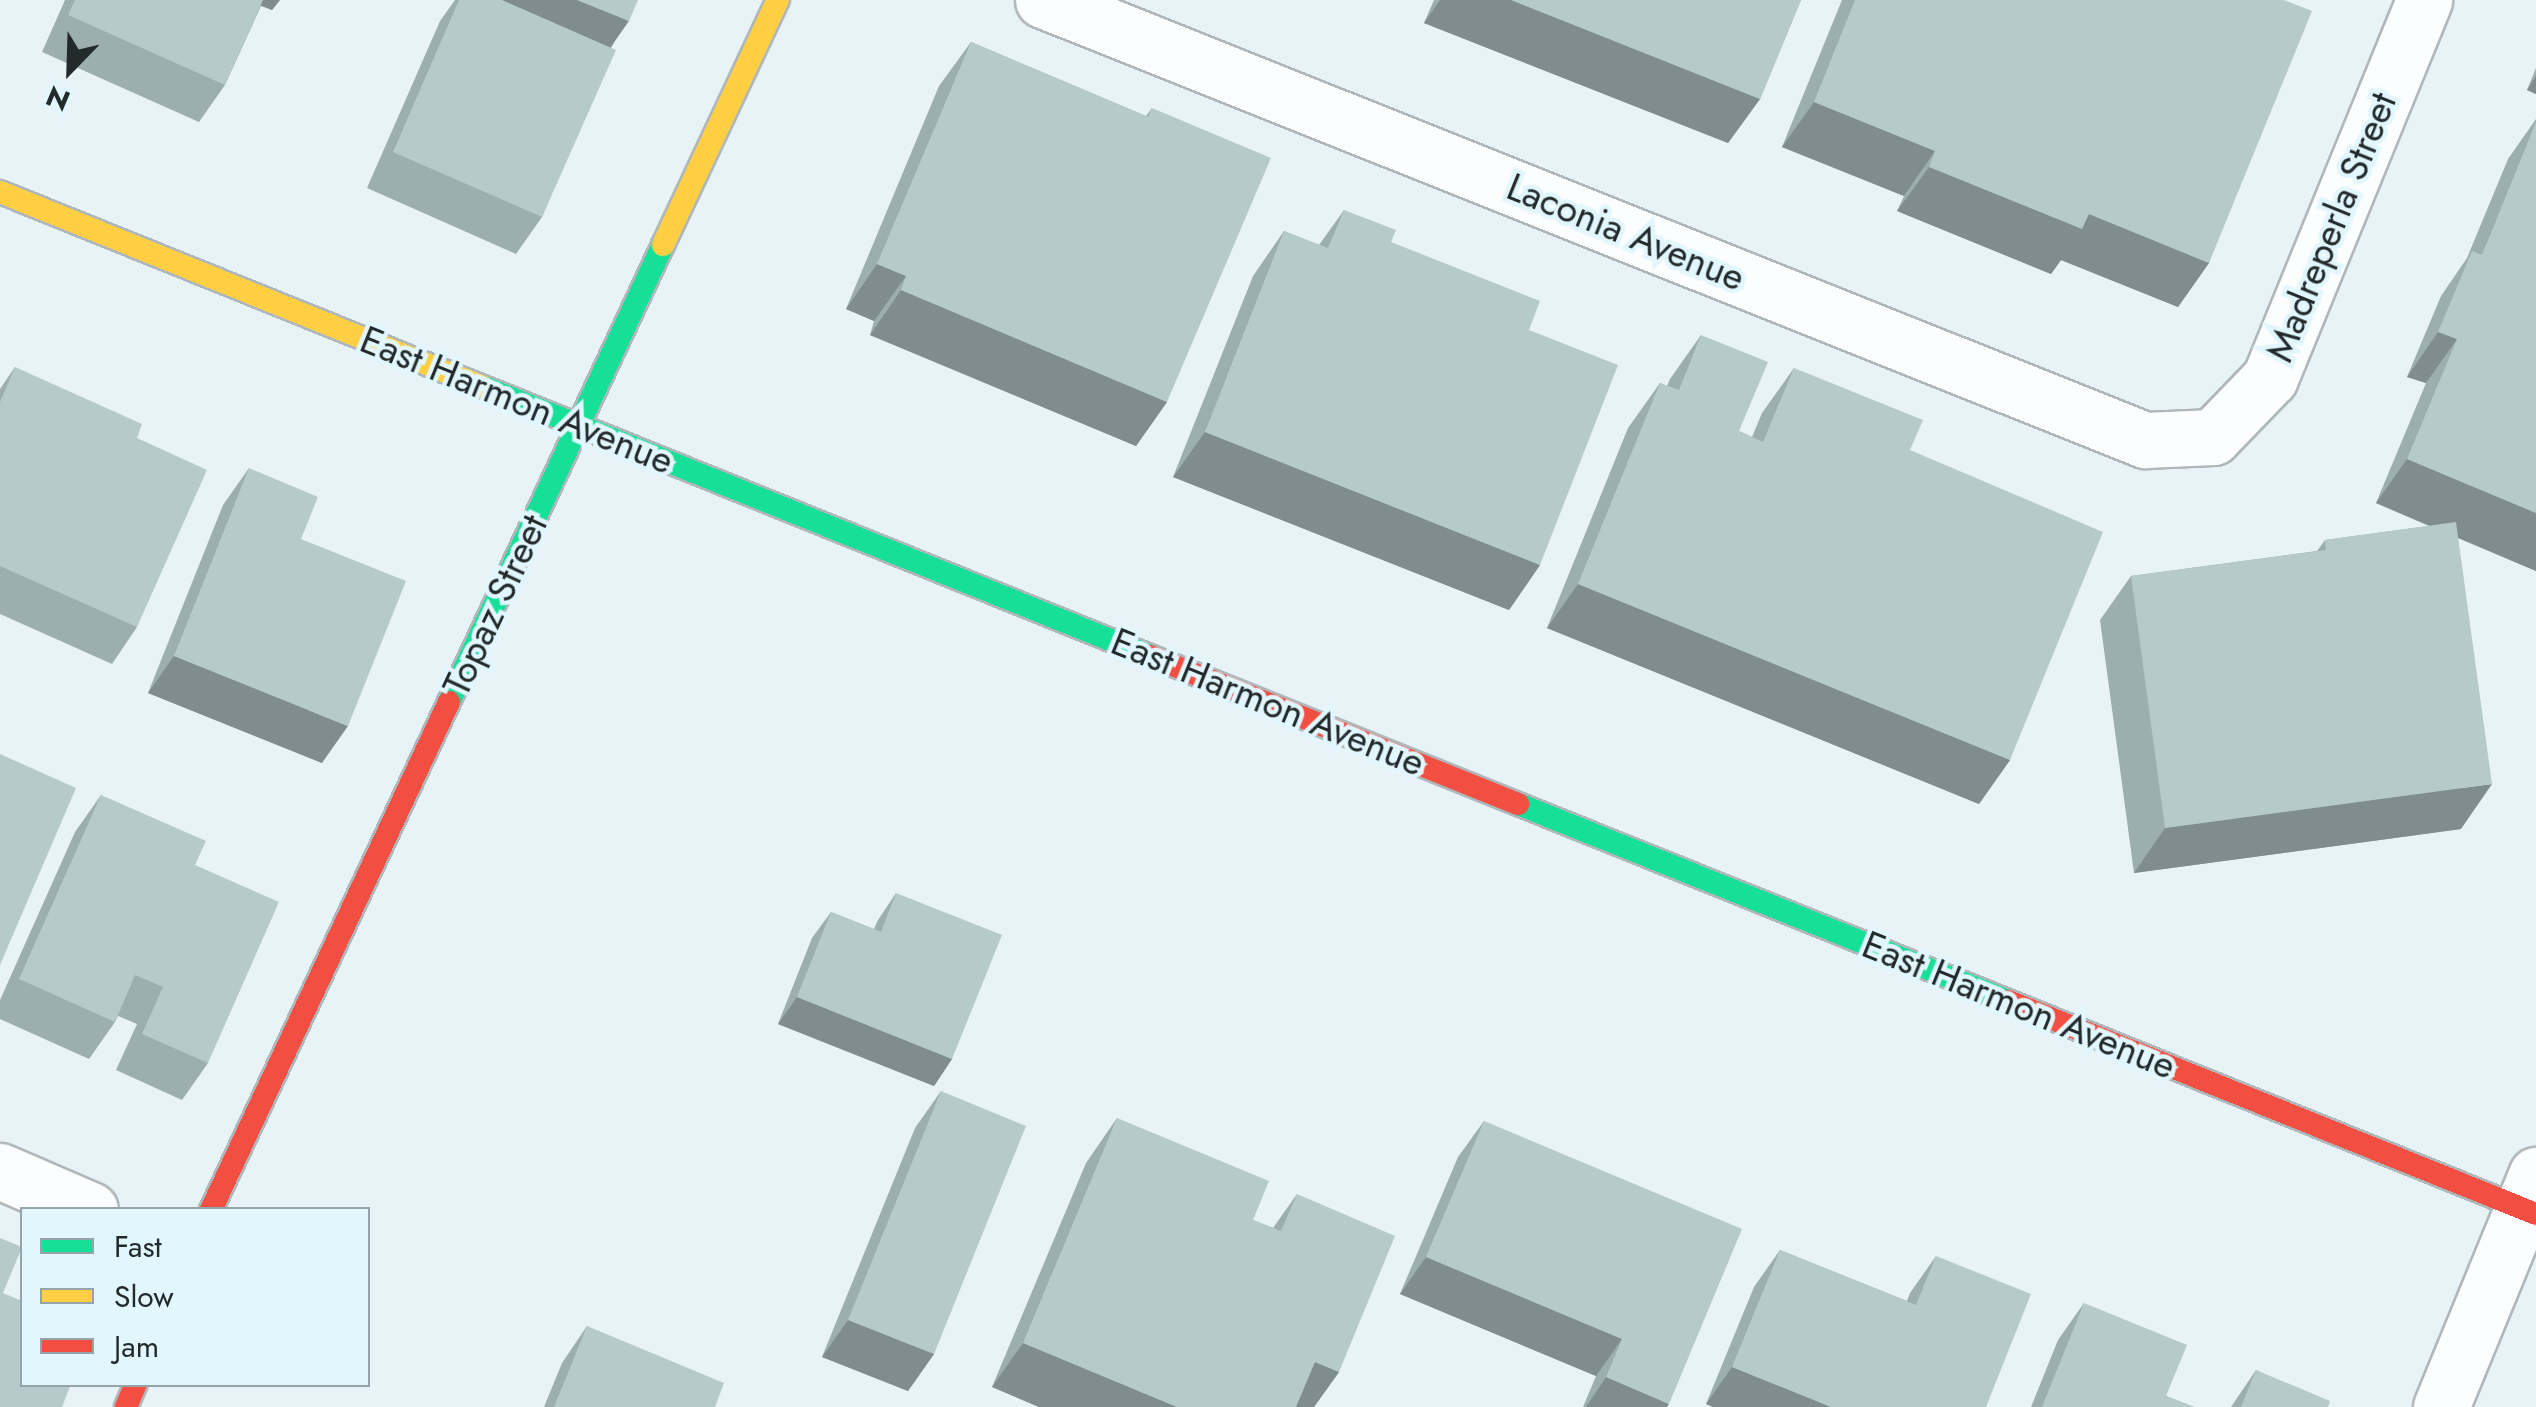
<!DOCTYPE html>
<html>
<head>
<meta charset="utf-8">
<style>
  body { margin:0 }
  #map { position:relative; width:2536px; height:1407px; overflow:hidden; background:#e8f3f7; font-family:Jost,sans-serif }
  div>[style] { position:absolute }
  .roads { filter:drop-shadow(2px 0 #afb7ba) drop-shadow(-2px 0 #afb7ba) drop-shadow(0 2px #afb7ba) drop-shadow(0 -2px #afb7ba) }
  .street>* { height:55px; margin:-27.5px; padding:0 27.5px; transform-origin:27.5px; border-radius:27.5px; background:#fcfdfe }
  .fast>* { height:22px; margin:-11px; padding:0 11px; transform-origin:11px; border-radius:11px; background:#16e098 }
  .slow>* { height:22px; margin:-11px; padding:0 11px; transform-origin:11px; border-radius:11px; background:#ffcf43 }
  .jam>* { height:22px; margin:-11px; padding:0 11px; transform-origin:11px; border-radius:11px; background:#f24e42 }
  .wall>* { inset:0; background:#9daeaf }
  .shaded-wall>* { inset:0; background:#7f8d8e }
  .building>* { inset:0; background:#b6cacb }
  span { translate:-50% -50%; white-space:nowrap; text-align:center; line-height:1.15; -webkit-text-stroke:9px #e2f6fd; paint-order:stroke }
  .street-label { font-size:38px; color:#222a2c }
  .legend { position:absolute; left:20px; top:1207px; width:350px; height:180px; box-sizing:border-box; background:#e2f6fd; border:2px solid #95a4a9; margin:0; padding:12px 18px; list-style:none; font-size:30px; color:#222a2c }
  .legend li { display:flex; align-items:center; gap:20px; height:50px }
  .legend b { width:50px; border:2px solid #95a4a9 }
  .north { position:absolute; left:20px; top:20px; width:100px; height:100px; -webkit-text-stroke:8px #e2f6fd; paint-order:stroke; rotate:203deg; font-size:28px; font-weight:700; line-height:40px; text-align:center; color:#222a2c }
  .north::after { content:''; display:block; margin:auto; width:35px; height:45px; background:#222a2c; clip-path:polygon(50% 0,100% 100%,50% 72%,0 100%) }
</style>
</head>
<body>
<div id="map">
  <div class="roads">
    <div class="street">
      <div style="left:1043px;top:0;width:1187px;rotate:21.77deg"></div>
      <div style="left:2145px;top:440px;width:68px;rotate:-2.5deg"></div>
      <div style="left:2213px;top:437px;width:82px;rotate:-46deg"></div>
      <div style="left:2270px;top:378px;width:408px;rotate:-67.8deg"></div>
      <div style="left:0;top:1171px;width:98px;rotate:23.4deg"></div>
      <div style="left:2441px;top:1407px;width:251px;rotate:-67.7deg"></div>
    </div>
    <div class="fast">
      <div style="left:481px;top:386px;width:721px;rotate:21.98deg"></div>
      <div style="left:449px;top:702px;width:505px;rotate:-64.91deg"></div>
      <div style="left:1518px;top:804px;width:528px;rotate:21.9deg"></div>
    </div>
    <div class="slow">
      <div style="left:0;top:192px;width:519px;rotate:21.97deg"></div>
      <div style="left:663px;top:245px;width:271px;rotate:-64.9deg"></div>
    </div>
    <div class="jam">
      <div style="left:1150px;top:656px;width:397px;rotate:21.9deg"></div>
      <div style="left:2008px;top:1001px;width:569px;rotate:21.97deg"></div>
      <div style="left:211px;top:1210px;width:561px;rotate:-64.9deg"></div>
      <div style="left:126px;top:1407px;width:25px;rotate:-67deg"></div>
    </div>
  </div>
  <div class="wall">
    <div style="clip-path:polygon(65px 0,280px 0,272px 10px,261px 6px,225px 85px,199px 122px,42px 52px)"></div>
    <div style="clip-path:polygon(455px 0,638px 0,611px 48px,542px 217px,516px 254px,367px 188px,440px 21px)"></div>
    <div style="clip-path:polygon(1434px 0,1801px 0,1760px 99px,1728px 143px,1424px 23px)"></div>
    <div style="clip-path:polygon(1842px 0,2284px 0,2209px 263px,2178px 307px,2061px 260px,2051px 274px,1897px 211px,1904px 196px,1782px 147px)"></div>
    <div style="clip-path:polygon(971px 42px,1146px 116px,1152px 108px,1167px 402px,1136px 446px,870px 335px,874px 321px,846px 309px,939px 86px)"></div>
    <div style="clip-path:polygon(2536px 68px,2536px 94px,2527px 90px)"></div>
    <div style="clip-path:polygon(2536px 119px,2536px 571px,2458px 538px,2461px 829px,2134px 873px,2100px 620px,2131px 576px,2317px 551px,2325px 540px,2429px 526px,2376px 503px,2426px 383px,2407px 377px,2441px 296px,2467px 258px,2508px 159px)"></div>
    <div style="clip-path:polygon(1344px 210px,1391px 242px,1529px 330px,1540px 565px,1509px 610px,1173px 477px,1253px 276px,1284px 231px,1319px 245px)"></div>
    <div style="clip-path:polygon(1701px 335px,1739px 431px,1752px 437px,1762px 413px,1794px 368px,1910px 450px,2010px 760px,1979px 804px,1547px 628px,1628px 428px,1660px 383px,1667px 386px,1670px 379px)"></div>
    <div style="clip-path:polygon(15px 367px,137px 438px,137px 627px,112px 664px,0 614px,0 389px)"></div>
    <div style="clip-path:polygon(249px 468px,322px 763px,148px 693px,223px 505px)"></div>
    <div style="clip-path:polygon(101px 795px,195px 865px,208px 1063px,182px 1100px,116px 1070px,137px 1024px,118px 1016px,115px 1022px,89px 1059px,0 1019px,0 1000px,75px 832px)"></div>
    <div style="clip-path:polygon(896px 893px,952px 1059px,934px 1086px,778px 1024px,812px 938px,831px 912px,874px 929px,878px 920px)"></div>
    <div style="clip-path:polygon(941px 1091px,934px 1354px,908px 1391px,822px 1357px,915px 1128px)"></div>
    <div style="clip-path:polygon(1117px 1118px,1253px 1220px,1273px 1228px,1297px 1194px,1339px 1372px,1314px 1407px,1039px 1407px,992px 1387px,1086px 1163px)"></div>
    <div style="clip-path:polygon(1484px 1121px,1667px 1407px,1583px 1407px,1596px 1376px,1400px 1294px,1458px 1157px)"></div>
    <div style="clip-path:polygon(1780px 1250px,1907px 1301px,1910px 1293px,1936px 1256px,1986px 1407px,1713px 1407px,1706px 1404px,1754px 1287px)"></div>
    <div style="clip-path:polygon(2084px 1303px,2166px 1396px,2194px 1407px,2031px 1407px,2058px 1340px)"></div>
    <div style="clip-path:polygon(587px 1326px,715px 1407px,544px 1407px,562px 1363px)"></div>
    <div style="clip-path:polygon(2256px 1370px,2328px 1407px,2231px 1407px)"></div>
  </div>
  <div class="shaded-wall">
    <div style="clip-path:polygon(255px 0,280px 0,272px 10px,253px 2px)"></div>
    <div style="clip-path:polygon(462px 0,577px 0,629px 21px,603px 58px)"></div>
    <div style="clip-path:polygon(1440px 0,1511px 0,1760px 99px,1728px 143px,1424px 23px)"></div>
    <div style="clip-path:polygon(2536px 76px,2536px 94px,2527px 90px)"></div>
    <div style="clip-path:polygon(1814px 102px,1935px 151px,1904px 196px,1782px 147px)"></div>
    <div style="clip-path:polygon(1929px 167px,2089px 214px,2209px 263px,2178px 307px,2061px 260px,2051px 274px,1897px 211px)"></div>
    <div style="clip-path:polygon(877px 264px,906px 276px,874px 321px,846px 309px)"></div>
    <div style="clip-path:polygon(901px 290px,1167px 402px,1136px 446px,870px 335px)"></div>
    <div style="clip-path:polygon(2438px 332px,2457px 339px,2426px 383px,2407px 377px)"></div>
    <div style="clip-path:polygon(1205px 432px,1540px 565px,1509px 610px,1173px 477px)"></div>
    <div style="clip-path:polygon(2407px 459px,2536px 513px,2536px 571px,2376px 503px)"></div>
    <div style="clip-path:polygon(1578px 584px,2010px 760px,1979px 804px,1547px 628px)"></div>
    <div style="clip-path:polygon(174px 656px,348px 726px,322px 763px,148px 693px)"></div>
    <div style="clip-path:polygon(2492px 784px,2461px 829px,2134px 873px,2165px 828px)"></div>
    <div style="clip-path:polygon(797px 997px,952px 1059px,934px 1086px,778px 1024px)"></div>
    <div style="clip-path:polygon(1426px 1257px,1622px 1339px,1596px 1376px,1400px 1294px)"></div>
    <div style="clip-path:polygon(848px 1320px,934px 1354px,908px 1391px,822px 1357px)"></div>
    <div style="clip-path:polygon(1023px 1343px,1177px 1407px,1039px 1407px,992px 1387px)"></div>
    <div style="clip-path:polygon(1315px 1362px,1339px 1372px,1314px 1407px,1284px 1407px)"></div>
    <div style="clip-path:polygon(1732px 1367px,1831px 1407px,1713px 1407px,1706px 1404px)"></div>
    <div style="clip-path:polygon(1606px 1377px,1669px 1404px,1667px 1407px,1586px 1407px)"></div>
  </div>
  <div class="building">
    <div style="clip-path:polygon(75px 0,263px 0,225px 85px,68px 15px)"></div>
    <div style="clip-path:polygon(459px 0,502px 0,616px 50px,542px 217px,393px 152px)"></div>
    <div style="clip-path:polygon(577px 0,638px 0,629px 21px)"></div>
    <div style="clip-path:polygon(1511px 0,1801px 0,1760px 99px)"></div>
    <div style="clip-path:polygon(1855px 0,2284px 0,2312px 11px,2209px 263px,2089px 214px,2082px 229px,1929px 167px,1935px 151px,1814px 102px)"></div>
    <div style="clip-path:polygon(971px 42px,1148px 117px,1152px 108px,1271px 158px,1167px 402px,901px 290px,906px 276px,877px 264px)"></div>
    <div style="clip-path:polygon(2536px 122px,2536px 513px,2407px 459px,2457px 339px,2438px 332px,2472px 251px,2482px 255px)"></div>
    <div style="clip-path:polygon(1344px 210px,1396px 230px,1391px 242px,1540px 301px,1529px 330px,1618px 365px,1540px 565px,1205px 432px,1284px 231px,1328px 248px)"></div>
    <div style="clip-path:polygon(1701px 335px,1768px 362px,1739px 431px,1763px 442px,1794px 368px,1923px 420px,1910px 450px,2103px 532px,2010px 760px,1578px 584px,1660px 383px,1679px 390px)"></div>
    <div style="clip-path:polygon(15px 367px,142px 424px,137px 438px,207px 470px,137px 627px,0 566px,0 402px)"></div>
    <div style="clip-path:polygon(249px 468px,318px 497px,301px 539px,406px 581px,348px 726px,174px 656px)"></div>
    <div style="clip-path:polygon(2456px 522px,2492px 784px,2165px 828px,2131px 576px,2326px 550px,2325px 540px)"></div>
    <div style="clip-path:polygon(0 754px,76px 788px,0 965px)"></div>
    <div style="clip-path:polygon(101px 795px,206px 841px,195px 865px,279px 902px,208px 1063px,142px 1034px,163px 987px,135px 975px,115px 1022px,19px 979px)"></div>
    <div style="clip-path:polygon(896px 893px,1002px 935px,952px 1059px,797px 997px,831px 912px,881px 932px)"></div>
    <div style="clip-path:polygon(941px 1091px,1026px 1126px,934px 1354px,848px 1320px)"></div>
    <div style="clip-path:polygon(1117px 1118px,1269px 1181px,1253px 1220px,1281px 1231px,1297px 1194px,1395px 1236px,1339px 1372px,1315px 1362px,1296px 1407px,1177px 1407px,1023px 1343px)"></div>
    <div style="clip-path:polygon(1484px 1121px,1742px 1229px,1669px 1404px,1606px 1377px,1622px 1339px,1426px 1257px)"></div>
    <div style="clip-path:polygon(0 1238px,22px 1247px,3px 1293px,22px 1301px,22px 1384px,71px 1384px,62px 1407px,0 1407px)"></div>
    <div style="clip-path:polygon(1780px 1250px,1916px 1305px,1936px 1256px,2031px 1294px,1986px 1407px,1831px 1407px,1732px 1367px)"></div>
    <div style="clip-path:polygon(2084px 1303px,2187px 1345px,2166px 1396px,2194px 1407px,2042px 1407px)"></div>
    <div style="clip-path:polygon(587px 1326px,724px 1383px,715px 1407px,554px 1407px)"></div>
    <div style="clip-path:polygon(2256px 1370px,2330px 1401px,2328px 1407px,2241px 1407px)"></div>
  </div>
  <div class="street-label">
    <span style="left:2331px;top:227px;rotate:-68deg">Madreperla Street</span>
    <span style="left:1626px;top:232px;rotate:22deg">Laconia Avenue</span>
    <span style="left:517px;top:400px;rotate:22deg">East Harmon Avenue</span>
    <span style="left:495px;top:605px;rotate:-65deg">Topaz Street</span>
    <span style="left:1268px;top:702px;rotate:22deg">East Harmon Avenue</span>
    <span style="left:2019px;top:1005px;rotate:22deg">East Harmon Avenue</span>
  </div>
  <ul class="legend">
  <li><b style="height:12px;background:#16e098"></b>Fast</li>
  <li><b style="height:12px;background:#ffcf43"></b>Slow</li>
  <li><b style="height:12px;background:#f24e42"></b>Jam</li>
  </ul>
  <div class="north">N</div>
</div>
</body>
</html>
